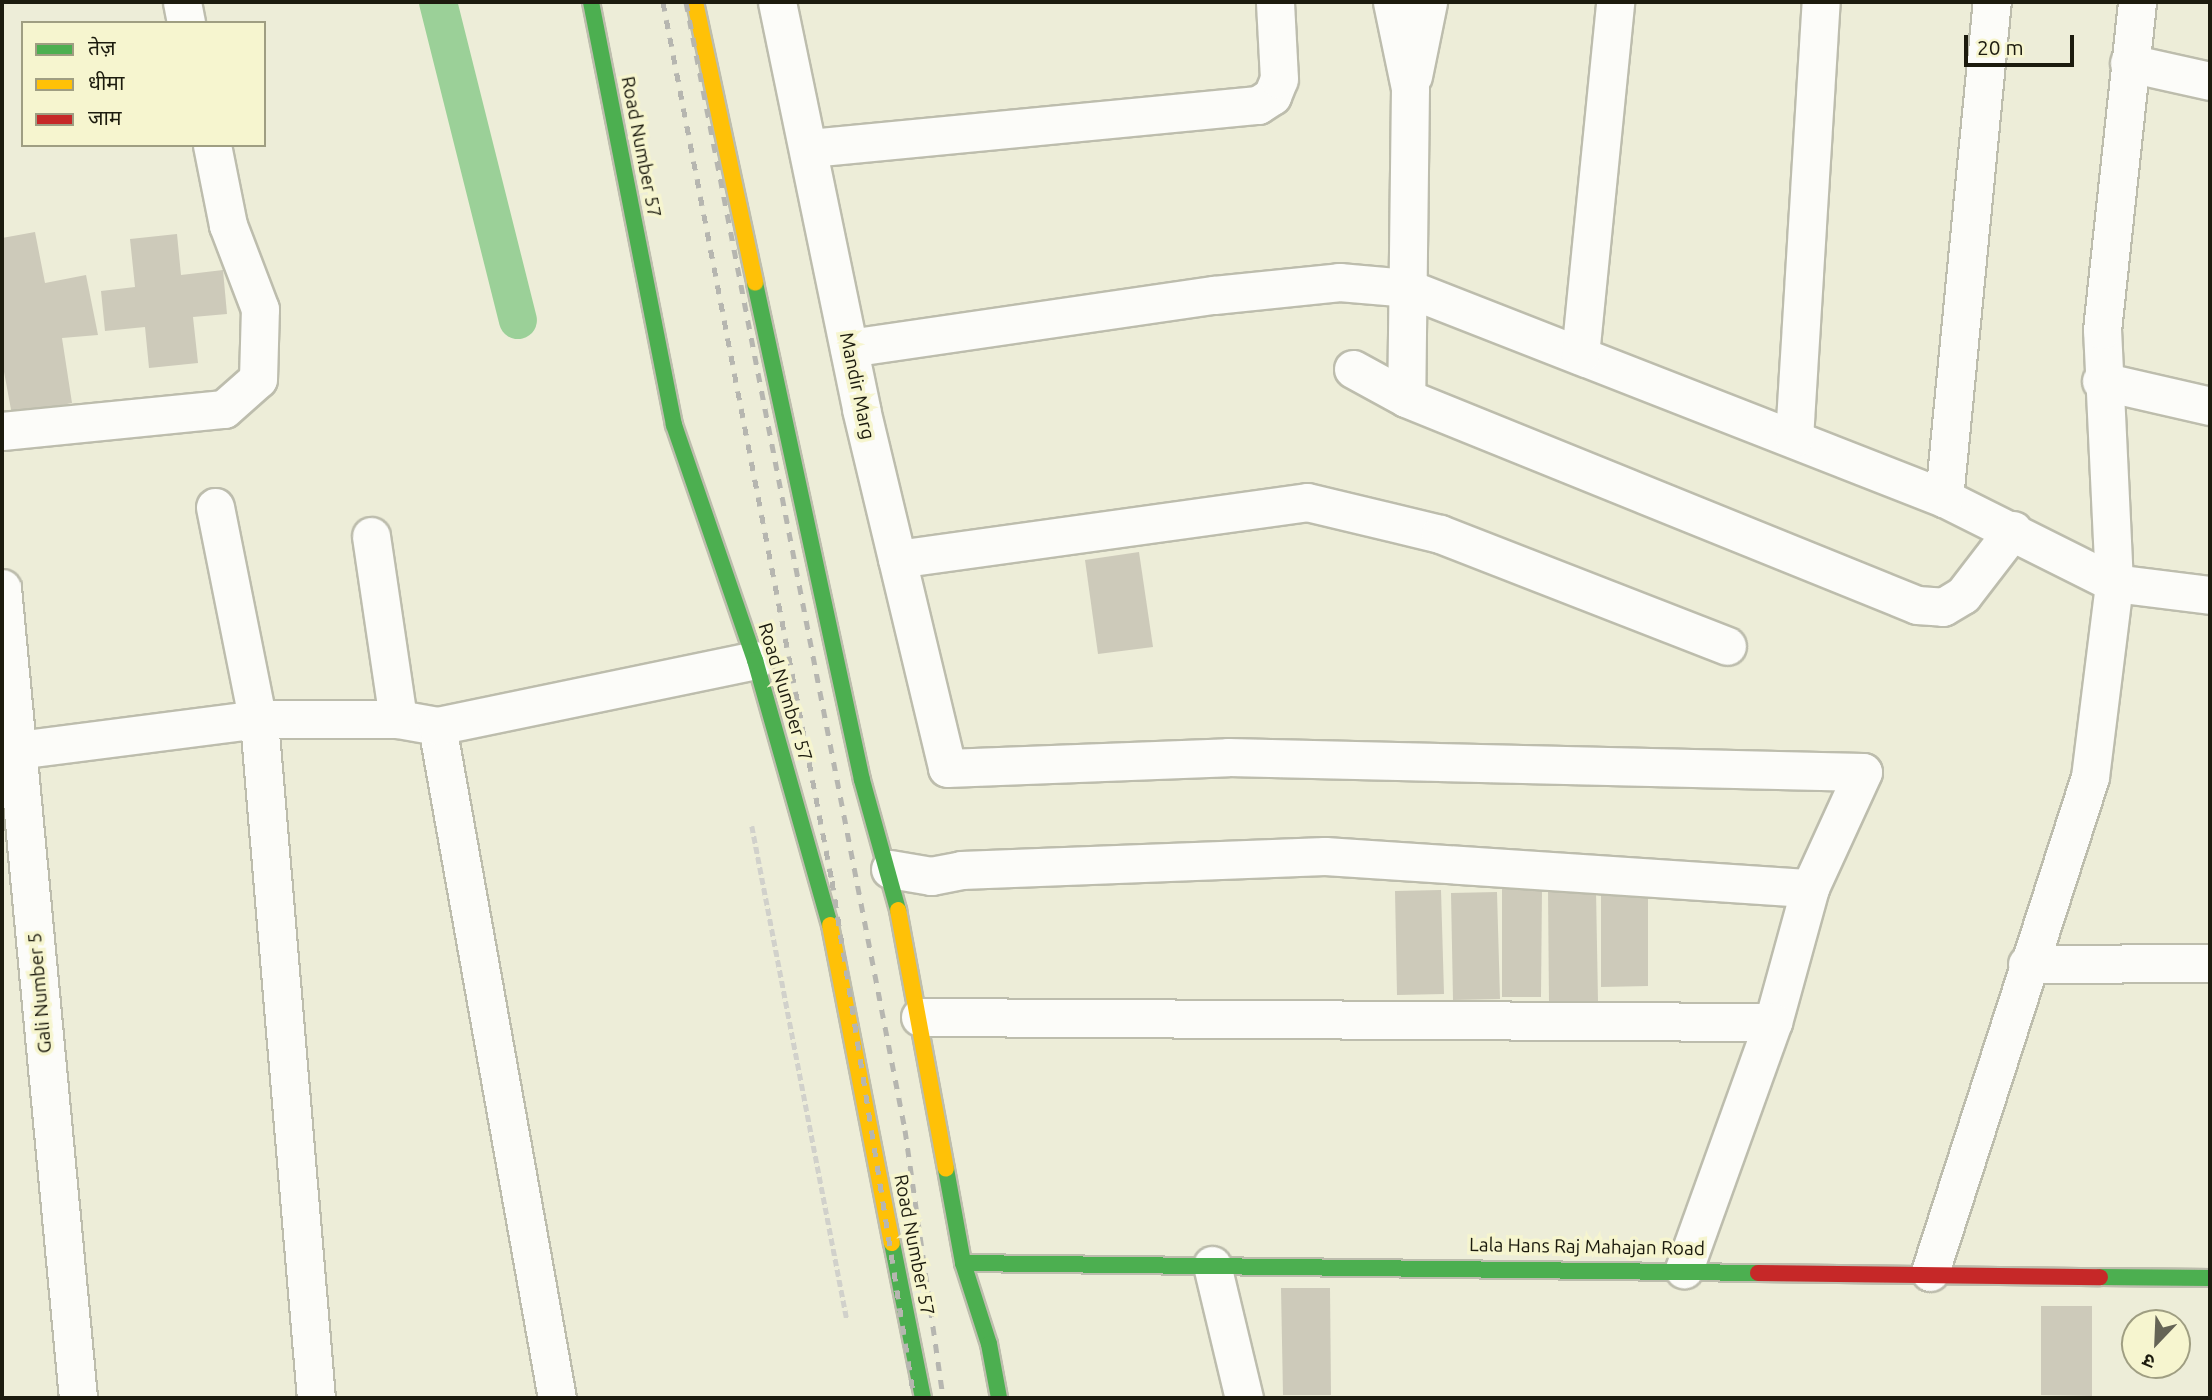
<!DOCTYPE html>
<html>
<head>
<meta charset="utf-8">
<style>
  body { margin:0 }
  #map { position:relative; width:2212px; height:1400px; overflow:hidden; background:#ededd8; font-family:Ubuntu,"Noto Sans Devanagari",sans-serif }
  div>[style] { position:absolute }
  .canal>* { height:38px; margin:-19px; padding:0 19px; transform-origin:19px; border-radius:19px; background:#9bd098 }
  .building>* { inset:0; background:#cdcaba }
  .path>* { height:4.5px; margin-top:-2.25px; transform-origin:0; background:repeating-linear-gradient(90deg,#d1d1cb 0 7px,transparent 0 10.5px) }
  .roads { filter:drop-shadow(2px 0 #bdbdad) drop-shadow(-2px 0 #bdbdad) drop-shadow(0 2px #bdbdad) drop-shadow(0 -2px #bdbdad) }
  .street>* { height:37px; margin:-18.5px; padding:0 18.5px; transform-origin:18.5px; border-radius:18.5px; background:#fcfcf9 }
  .fast>* { height:16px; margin:-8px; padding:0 8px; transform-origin:8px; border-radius:8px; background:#4caf50 }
  .slow>* { height:16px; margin:-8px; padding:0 8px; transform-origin:8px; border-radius:8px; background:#ffc107 }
  .jam>* { height:16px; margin:-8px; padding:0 8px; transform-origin:8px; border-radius:8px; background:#c62828 }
  .rail>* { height:5px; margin-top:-2.5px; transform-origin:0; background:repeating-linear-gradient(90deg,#b6b6b0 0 9px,transparent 0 18px) }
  span { translate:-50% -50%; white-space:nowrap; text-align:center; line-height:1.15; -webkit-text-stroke:7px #f6f5cf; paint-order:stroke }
  .street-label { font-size:19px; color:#1c1b0e }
  .frame { position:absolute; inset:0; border:4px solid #1c1b0e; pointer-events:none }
  .legend { position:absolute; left:21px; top:21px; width:245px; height:126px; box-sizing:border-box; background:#f6f5cf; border:2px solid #9f9e82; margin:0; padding:9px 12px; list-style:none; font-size:21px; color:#1c1b0e }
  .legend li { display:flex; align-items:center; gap:14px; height:35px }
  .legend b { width:35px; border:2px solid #9f9e82 }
  .north { position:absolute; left:2121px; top:1309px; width:70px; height:70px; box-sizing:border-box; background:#f6f5cf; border:2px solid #9f9e82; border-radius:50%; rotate:203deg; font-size:19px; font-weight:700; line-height:28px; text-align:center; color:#1c1b0e }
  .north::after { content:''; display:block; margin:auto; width:24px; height:32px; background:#656455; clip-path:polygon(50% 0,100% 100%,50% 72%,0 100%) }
  .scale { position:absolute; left:1964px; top:35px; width:110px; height:32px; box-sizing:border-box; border:4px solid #1c1b0e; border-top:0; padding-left:9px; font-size:21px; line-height:24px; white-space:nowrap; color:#1c1b0e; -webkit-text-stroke:5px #f6f5cf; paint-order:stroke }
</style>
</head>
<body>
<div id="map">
  <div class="canal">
    <div style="left:438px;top:2px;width:328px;rotate:75.9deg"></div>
  </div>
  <div class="building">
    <div style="clip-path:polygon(35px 232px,45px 283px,86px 275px,98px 335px,62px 338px,72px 403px,12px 415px,2px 361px,2px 238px)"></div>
    <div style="clip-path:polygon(177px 234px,181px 275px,223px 270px,227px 314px,193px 317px,198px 363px,149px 368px,145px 327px,105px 331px,101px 291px,135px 287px,130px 239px)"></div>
    <div style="clip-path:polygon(1139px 552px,1153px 647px,1098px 654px,1085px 560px)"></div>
    <div style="clip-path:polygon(1502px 887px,1542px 887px,1541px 997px,1502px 997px)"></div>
    <div style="clip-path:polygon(1441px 890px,1444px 994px,1397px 995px,1395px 891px)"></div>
    <div style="clip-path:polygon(1548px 890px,1596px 890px,1598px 1002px,1549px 1003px)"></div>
    <div style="clip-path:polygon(1497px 892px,1500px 999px,1453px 1000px,1451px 893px)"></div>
    <div style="clip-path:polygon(1601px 892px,1648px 892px,1648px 986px,1601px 987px)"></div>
    <div style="clip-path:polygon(1281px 1288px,1330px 1288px,1331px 1395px,1283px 1395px)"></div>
    <div style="clip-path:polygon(2041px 1306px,2092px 1306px,2092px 1396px,2041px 1395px)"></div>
  </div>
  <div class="path">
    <div style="left:752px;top:826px;width:503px;rotate:79.11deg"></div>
  </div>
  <div class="roads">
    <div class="street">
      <div style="left:182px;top:2px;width:21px;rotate:79deg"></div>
      <div style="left:777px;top:2px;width:416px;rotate:78.3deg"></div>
      <div style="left:861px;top:409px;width:369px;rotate:76.5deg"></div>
      <div style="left:947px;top:768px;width:281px;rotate:-2.2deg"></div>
      <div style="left:1228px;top:757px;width:635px;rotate:1.35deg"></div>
      <div style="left:1863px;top:772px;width:128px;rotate:114.6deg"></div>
      <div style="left:1810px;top:888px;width:139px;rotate:105.4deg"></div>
      <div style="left:1773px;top:1022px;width:263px;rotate:109.8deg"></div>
      <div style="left:1392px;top:2px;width:88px;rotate:78.2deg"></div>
      <div style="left:1410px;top:88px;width:310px;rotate:90.7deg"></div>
      <div style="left:2129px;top:63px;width:83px;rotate:12.5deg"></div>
      <div style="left:1413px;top:76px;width:76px;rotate:-78.5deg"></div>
      <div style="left:810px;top:148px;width:450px;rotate:-5.5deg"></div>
      <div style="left:1258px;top:105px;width:17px;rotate:-33deg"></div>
      <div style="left:1272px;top:96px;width:18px;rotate:-68deg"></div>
      <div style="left:1279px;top:79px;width:77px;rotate:-93deg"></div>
      <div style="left:849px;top:348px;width:369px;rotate:-8.3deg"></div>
      <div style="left:1214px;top:295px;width:126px;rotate:-5.9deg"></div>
      <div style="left:1339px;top:282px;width:68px;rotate:5deg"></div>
      <div style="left:1407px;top:288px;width:577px;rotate:21.36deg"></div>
      <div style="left:1944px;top:498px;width:190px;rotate:26.6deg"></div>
      <div style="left:2114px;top:583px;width:97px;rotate:7.1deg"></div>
      <div style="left:1580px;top:355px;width:355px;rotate:-84.3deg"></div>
      <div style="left:1353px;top:369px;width:60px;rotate:28.7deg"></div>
      <div style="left:1406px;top:398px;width:551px;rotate:22.05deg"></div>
      <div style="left:1917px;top:605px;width:26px;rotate:4deg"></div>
      <div style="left:1943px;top:607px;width:23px;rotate:-31deg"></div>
      <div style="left:1963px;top:595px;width:82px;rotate:-52.4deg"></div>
      <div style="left:2101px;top:381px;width:112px;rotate:12.9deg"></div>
      <div style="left:2px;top:431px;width:223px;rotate:-5.7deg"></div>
      <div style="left:224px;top:409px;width:45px;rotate:-41.4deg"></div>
      <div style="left:258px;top:379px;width:70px;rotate:-88.4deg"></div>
      <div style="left:260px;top:309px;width:90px;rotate:-110.9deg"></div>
      <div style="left:228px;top:225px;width:82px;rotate:-101.3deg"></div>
      <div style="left:1794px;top:438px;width:437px;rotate:-86.5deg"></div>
      <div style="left:1944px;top:498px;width:498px;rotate:-84.5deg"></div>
      <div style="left:215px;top:507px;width:230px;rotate:78.7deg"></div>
      <div style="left:260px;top:733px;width:667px;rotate:85.19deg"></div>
      <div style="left:371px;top:536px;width:185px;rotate:81.6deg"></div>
      <div style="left:897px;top:559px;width:414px;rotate:-7.9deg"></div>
      <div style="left:1307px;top:502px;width:137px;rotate:13.5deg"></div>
      <div style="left:1440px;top:534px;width:308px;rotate:21.3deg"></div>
      <div style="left:2px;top:588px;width:814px;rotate:84.64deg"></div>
      <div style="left:437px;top:726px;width:683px;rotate:79.88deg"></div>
      <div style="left:2px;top:752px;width:258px;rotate:-7.3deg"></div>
      <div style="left:258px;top:719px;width:140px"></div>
      <div style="left:398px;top:719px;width:40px;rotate:10deg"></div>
      <div style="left:437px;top:726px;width:325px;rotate:-11.7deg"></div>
      <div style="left:890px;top:869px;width:42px;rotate:9.7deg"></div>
      <div style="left:931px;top:876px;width:31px;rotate:-11deg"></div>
      <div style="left:961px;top:870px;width:364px;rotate:-2.2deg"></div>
      <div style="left:1325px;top:856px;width:486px;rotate:3.8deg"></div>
      <div style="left:2027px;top:964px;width:183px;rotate:-0.3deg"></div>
      <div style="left:920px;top:1017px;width:853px;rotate:0.34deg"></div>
      <div style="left:1212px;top:1265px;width:137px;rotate:76.5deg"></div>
      <div style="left:1930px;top:1272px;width:520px;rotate:-72.09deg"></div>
      <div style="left:2090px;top:777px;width:195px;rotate:-82.9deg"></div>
      <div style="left:2114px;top:583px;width:253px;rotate:-92.7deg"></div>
      <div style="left:2102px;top:330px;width:330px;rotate:-83.9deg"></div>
    </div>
    <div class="fast">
      <div style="left:591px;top:2px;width:431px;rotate:78.9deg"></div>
      <div style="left:674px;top:425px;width:249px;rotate:71deg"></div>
      <div style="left:755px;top:660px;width:275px;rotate:74.2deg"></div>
      <div style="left:755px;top:283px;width:508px;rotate:77.85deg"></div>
      <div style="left:862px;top:780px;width:135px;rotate:74.5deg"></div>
      <div style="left:946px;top:1169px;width:96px;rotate:79.7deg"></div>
      <div style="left:963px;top:1263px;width:85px;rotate:72.2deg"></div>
      <div style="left:989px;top:1344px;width:55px;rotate:79.5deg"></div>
      <div style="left:892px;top:1243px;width:158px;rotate:78.7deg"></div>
      <div style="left:963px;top:1263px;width:795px;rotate:0.72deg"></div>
      <div style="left:2100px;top:1277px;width:110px;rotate:0.5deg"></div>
    </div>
    <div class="slow">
      <div style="left:695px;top:2px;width:287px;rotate:77.9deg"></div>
      <div style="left:898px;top:910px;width:263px;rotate:79.5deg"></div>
      <div style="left:830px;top:925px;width:324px;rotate:79deg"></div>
    </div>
    <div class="jam">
      <div style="left:1758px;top:1273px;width:342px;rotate:0.7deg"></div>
    </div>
  </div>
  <div class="rail">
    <div style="left:663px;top:2px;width:895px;rotate:79.12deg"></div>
    <div style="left:832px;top:881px;width:523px;rotate:80.99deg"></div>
    <div style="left:686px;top:2px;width:1149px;rotate:79.01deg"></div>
    <div style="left:905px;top:1130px;width:271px;rotate:81.9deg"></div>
  </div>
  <div class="street-label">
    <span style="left:641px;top:147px;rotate:79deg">Road Number 57</span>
    <span style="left:857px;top:386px;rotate:78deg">Mandir Marg</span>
    <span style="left:785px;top:692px;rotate:73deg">Road Number 57</span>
    <span style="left:40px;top:993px;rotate:-95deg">Gali Number 5</span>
    <span style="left:914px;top:1245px;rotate:79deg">Road Number 57</span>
    <span style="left:1587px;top:1247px;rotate:1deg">Lala Hans Raj Mahajan Road</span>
  </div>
  <div class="frame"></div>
  <ul class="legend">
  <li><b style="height:9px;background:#4caf50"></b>तेज़</li>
  <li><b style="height:9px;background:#ffc107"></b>धीमा</li>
  <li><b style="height:9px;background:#c62828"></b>जाम</li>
  </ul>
  <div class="north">उ</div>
  <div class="scale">20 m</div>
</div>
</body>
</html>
